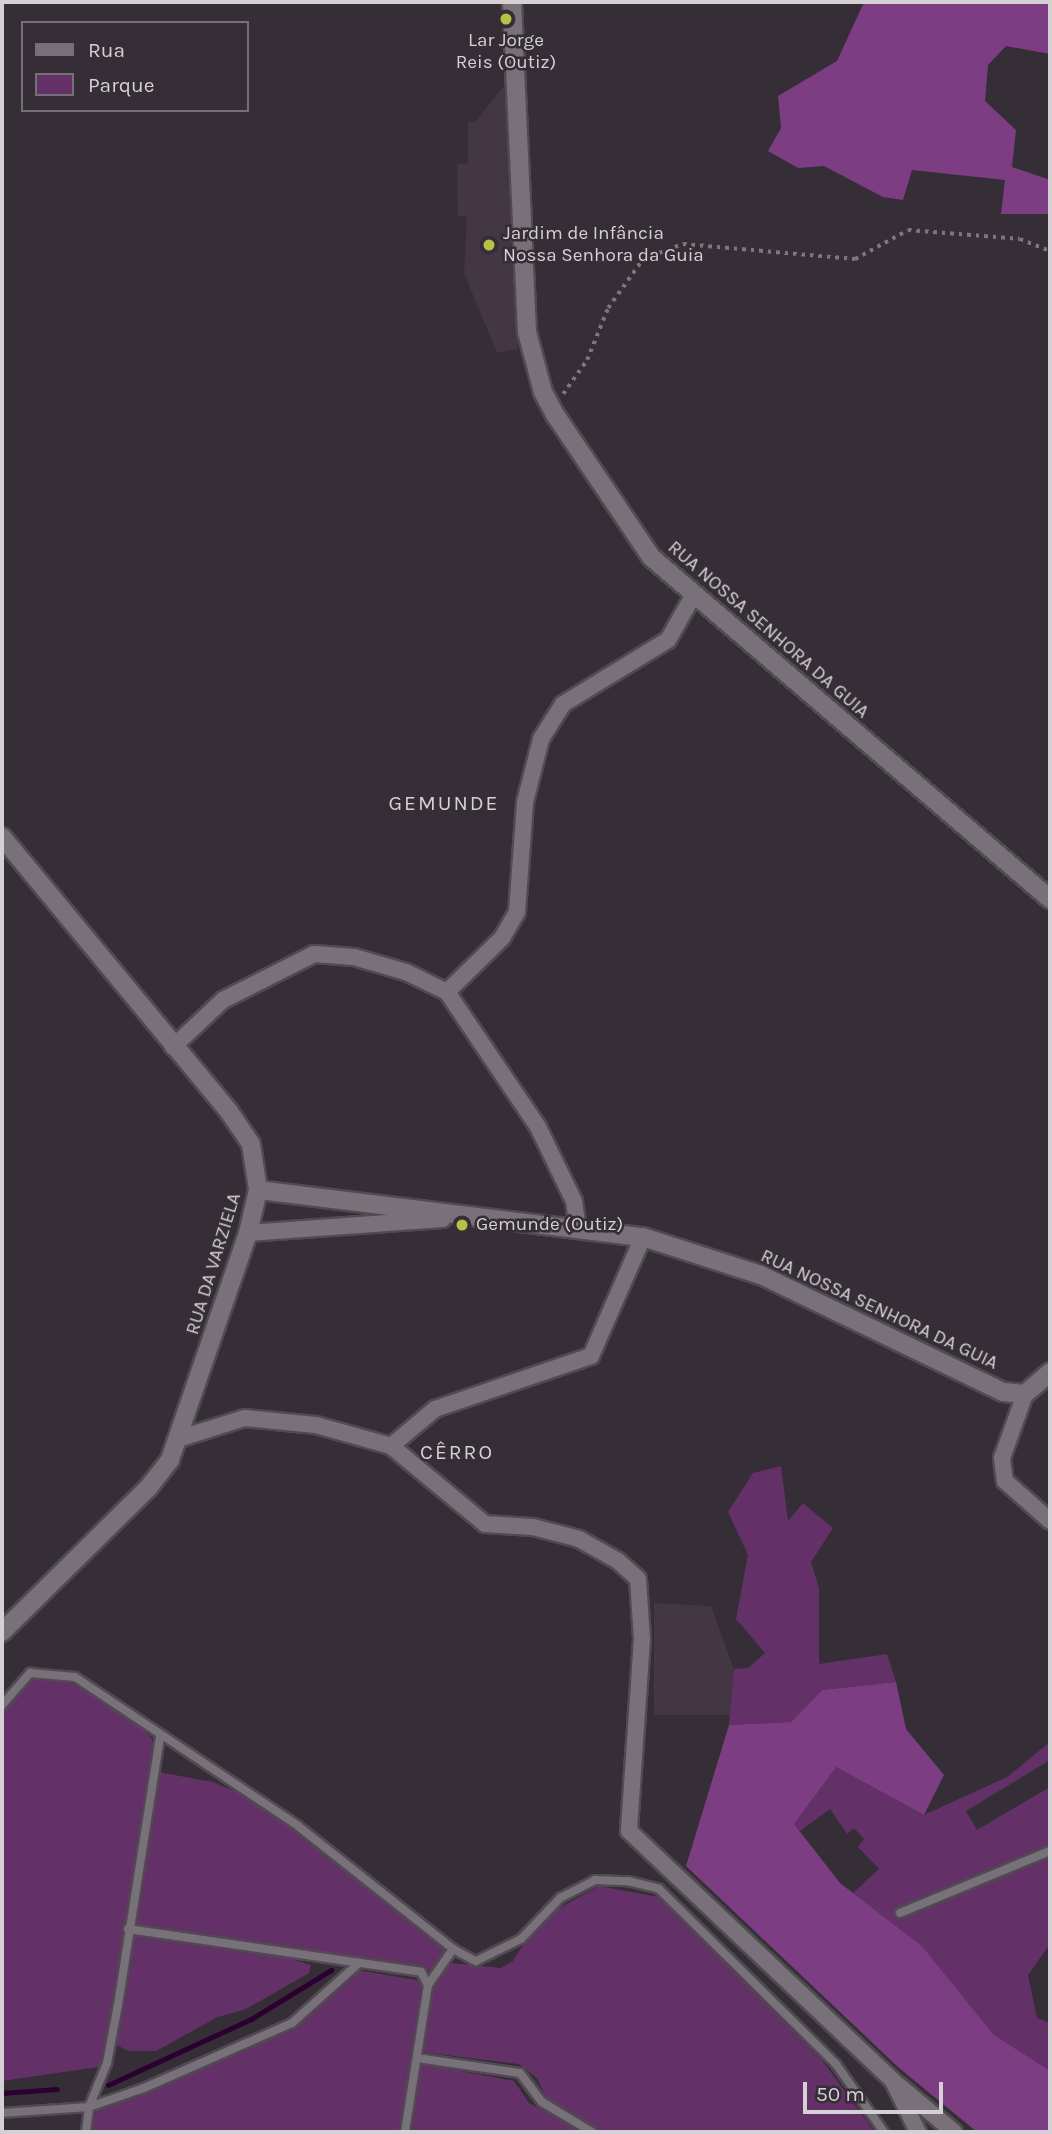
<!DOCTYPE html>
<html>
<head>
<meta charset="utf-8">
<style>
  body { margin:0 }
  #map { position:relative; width:1052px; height:2134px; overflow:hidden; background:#352e36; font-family:Karla,sans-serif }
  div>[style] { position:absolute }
  .built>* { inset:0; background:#423743 }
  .green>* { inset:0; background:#633168 }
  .forest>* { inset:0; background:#7c3d83 }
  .stream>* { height:5px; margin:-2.5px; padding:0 2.5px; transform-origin:2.5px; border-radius:2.5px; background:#2b0031 }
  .path>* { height:3.5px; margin-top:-1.75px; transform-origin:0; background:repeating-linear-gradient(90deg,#7d777d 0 3.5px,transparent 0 8.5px) }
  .roads { filter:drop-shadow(2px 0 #504a51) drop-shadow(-2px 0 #504a51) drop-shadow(0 2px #504a51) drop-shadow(0 -2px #504a51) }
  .lane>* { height:8px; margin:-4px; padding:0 4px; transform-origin:4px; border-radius:4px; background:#79717a }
  .street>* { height:16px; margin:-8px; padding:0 8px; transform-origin:8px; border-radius:8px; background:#79717a }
  .secondary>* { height:18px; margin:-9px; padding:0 9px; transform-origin:9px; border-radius:9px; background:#79717a }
  .dots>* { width:19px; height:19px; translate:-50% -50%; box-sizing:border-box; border:4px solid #352e36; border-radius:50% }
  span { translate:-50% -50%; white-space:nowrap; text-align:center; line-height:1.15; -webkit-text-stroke:5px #352e36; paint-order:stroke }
  .poi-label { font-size:19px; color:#d5d0d5 }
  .left { translate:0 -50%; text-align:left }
  .street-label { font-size:19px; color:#d5d0d5 }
  .neighbourhood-label { font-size:21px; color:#d5d0d5; letter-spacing:2px }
  .frame { position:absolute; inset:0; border:4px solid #d5d0d5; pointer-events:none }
  .legend { position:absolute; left:21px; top:21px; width:228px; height:91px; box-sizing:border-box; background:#352e36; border:2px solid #756f76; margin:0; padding:9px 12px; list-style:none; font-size:21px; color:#d5d0d5 }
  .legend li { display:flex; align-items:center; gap:14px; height:35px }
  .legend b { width:35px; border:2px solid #756f76 }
  .scale { position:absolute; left:803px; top:2082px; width:140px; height:32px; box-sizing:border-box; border:4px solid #d5d0d5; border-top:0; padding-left:9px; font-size:21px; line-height:24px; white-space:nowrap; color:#d5d0d5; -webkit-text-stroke:5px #352e36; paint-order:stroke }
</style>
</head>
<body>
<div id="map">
  <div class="built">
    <div style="clip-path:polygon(507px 82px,518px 349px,497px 353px,464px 273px,467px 217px,458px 216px,457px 164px,468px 163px,468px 122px,475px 122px)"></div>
    <div style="clip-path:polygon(654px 1603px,711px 1606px,734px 1669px,730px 1715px,654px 1715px)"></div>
  </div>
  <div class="green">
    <div style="clip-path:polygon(781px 1466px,788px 1521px,803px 1503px,833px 1528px,811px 1562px,819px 1588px,819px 1664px,887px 1654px,896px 1682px,822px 1690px,791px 1722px,729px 1725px,734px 1669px,748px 1668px,765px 1653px,736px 1619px,748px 1555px,728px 1512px,753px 1473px)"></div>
    <div style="clip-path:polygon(31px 1679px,66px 1680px,80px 1687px,139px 1726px,152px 1738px,153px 1748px,104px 2060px,98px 2067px,2px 2081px,2px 1713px)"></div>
    <div style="clip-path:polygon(1050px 1742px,1050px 1760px,966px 1811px,977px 1830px,1050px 1787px,1050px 1944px,1028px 1975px,1037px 2018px,1050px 2023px,1050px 2073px,994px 2035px,922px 1946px,853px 1893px,879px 1869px,858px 1847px,864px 1839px,854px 1828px,847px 1834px,830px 1809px,800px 1831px,793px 1823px,836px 1767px,924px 1815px,1007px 1777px)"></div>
    <div style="clip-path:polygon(158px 1772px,213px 1782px,244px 1795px,304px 1836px,446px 1948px,435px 1971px,131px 1926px)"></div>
    <div style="clip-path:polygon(599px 1886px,659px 1897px,821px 2059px,875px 2132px,597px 2132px,548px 2102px,537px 2078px,519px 2064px,422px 2052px,429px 1994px,451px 1963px,501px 1968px,513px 1961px,528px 1937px,554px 1911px)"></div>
    <div style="clip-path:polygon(132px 1935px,292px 1959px,311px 1965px,309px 1973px,246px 2009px,218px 2017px,156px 2051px,128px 2051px,115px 2044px)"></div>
    <div style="clip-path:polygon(357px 1970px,422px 1981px,401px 2132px,90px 2132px,96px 2111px,292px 2030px)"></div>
    <div style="clip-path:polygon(420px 2063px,514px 2081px,529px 2103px,582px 2132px,410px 2132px)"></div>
  </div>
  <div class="forest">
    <div style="clip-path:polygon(864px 2px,1050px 2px,1050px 54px,1006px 46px,988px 65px,985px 101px,1016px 130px,1012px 167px,1050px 180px,1050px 214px,1001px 214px,1005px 180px,912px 170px,903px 200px,883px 197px,824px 166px,798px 168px,768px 151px,781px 128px,778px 96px,837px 61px)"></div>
    <div style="clip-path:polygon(896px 1682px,906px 1729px,944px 1775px,924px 1815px,836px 1767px,794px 1824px,840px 1883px,922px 1946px,994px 2035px,1050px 2071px,1050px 2132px,977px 2132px,899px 2068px,686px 1866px,729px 1725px,791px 1722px,822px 1690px)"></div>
  </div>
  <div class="stream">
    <div style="left:108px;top:2085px;width:157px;rotate:-24.8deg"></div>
    <div style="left:251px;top:2019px;width:94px;rotate:-31.5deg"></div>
    <div style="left:2px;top:2093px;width:55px;rotate:-4.2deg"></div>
  </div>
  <div class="path">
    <div style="left:563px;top:394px;width:42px;rotate:-54.8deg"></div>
    <div style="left:587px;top:360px;width:56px;rotate:-68deg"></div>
    <div style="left:608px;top:308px;width:60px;rotate:-54.5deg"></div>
    <div style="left:643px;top:259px;width:43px;rotate:-20.6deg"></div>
    <div style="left:683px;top:244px;width:173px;rotate:5deg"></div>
    <div style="left:855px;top:259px;width:60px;rotate:-28.7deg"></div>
    <div style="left:908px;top:230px;width:112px;rotate:4.6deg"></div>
    <div style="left:1020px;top:239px;width:32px;rotate:22deg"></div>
  </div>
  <div class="roads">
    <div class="lane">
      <div style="left:2px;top:1705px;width:43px;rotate:-48.8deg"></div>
      <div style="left:30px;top:1673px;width:45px;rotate:5.1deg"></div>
      <div style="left:75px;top:1677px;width:268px;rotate:33.7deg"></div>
      <div style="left:298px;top:1826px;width:198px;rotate:38.4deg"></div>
      <div style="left:453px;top:1949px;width:26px;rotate:28deg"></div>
      <div style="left:476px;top:1961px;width:50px;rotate:-26.1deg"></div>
      <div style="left:521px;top:1939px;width:57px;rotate:-46.4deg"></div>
      <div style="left:560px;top:1898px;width:39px;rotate:-27deg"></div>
      <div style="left:595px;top:1880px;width:33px;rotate:2deg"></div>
      <div style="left:628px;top:1881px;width:32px;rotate:14deg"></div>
      <div style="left:659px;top:1889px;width:249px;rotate:44.7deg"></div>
      <div style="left:836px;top:2064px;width:83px;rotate:54.8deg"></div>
      <div style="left:900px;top:1913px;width:162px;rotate:-22.5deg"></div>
      <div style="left:128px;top:1929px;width:296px;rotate:8.3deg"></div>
      <div style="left:421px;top:1972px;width:15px;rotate:62deg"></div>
      <div style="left:428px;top:1985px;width:149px;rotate:98.9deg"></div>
      <div style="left:428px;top:1985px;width:44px;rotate:-55.2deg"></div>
      <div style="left:417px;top:2058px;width:104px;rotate:8.3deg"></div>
      <div style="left:520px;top:2073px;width:36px;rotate:53deg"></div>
      <div style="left:542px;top:2102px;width:58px;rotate:31deg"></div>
      <div style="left:2px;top:2113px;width:87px;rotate:-3.9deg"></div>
      <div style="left:89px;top:2107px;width:58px;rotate:-19.1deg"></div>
      <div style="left:144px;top:2088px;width:162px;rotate:-23.7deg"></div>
      <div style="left:292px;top:2023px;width:90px;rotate:-41.8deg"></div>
      <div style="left:86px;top:2132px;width:25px;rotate:-83deg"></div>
      <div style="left:89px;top:2107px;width:48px;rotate:-67.8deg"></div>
      <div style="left:107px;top:2063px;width:59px;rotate:-79.3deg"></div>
      <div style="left:118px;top:2005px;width:271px;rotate:-81.1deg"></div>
    </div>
    <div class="street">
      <div style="left:447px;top:992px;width:77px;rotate:-44.5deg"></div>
      <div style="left:502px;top:938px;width:30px;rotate:-60deg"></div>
      <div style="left:517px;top:912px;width:110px;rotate:-85.8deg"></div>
      <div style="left:525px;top:802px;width:65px;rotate:-75.7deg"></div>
      <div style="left:541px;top:739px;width:41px;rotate:-57.8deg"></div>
      <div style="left:563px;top:704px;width:123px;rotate:-31.4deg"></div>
      <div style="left:668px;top:640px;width:51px;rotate:-60.4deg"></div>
      <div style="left:173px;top:1047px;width:69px;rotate:-43.2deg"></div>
      <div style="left:223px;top:1000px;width:102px;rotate:-26.8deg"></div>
      <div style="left:314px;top:954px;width:40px;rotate:4.3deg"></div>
      <div style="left:354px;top:957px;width:54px;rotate:16.1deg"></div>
      <div style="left:406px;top:972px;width:46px;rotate:26deg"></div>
      <div style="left:447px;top:992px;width:163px;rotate:56deg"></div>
      <div style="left:538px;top:1127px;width:82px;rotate:64.1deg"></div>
      <div style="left:574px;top:1201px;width:27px;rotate:82deg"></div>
      <div style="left:248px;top:1233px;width:195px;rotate:-4.1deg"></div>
      <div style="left:442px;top:1219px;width:5px;rotate:-53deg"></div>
      <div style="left:1025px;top:1394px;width:68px;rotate:109.8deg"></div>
      <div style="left:1002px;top:1458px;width:23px;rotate:83deg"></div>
      <div style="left:1005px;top:1481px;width:60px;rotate:41.6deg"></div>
      <div style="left:181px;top:1438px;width:67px;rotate:-17.4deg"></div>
      <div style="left:245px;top:1418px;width:71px;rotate:5.6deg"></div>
      <div style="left:316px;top:1425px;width:78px;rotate:15.6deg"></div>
      <div style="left:391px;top:1446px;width:122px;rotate:39.7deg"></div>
      <div style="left:485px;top:1524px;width:48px;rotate:3.6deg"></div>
      <div style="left:533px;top:1527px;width:48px;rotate:14.6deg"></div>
      <div style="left:579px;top:1539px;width:45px;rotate:29.4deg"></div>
      <div style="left:618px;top:1561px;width:27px;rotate:42deg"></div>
      <div style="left:638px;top:1579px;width:60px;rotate:86.2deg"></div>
      <div style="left:642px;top:1639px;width:192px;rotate:93.9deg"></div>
      <div style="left:629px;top:1831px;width:364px;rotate:43.4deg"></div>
      <div style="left:893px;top:2081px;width:57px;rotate:63.9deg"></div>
      <div style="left:391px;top:1446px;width:57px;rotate:-40.1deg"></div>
      <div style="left:435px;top:1409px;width:165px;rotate:-18.8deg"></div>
      <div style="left:591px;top:1356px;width:130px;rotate:-66.4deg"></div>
      <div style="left:898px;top:2085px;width:73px;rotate:40deg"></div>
    </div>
    <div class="secondary">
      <div style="left:512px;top:2px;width:330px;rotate:87.4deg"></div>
      <div style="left:527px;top:332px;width:62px;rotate:75.1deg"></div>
      <div style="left:543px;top:392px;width:27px;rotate:62deg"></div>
      <div style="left:556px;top:416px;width:170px;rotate:56deg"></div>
      <div style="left:651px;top:557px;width:526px;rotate:40.6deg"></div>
      <div style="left:2px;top:837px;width:354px;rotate:50.4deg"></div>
      <div style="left:228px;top:1110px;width:41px;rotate:55.9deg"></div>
      <div style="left:251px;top:1144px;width:47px;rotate:81.3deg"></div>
      <div style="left:258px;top:1190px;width:44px;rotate:103.1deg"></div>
      <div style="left:248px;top:1233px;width:240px;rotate:109deg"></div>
      <div style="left:170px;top:1460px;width:36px;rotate:128deg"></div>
      <div style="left:148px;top:1488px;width:205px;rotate:135.4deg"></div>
      <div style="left:258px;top:1190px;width:388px;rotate:7deg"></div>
      <div style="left:643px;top:1237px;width:124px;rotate:17.9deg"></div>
      <div style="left:761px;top:1275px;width:269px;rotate:25.8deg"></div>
      <div style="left:1003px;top:1392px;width:22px;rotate:5deg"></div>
      <div style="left:1025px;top:1394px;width:33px;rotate:-41deg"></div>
    </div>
  </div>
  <div class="dots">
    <div style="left:506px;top:19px;background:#b8c147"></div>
    <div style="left:489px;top:245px;background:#b8c147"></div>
    <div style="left:462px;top:1225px;background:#b8c147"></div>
  </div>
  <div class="poi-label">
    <span style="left:506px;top:52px">Lar Jorge<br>Reis (Outiz)</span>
    <span class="left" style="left:503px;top:245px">Jardim de Infância<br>Nossa Senhora da Guia</span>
    <span class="left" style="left:476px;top:1225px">Gemunde (Outiz)</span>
  </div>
  <div class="street-label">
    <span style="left:768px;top:630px;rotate:41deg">RUA NOSSA SENHORA DA GUIA</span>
    <span style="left:214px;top:1264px;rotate:-73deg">RUA DA VARZIELA</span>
    <span style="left:879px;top:1310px;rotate:25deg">RUA NOSSA SENHORA DA GUIA</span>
  </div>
  <div class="neighbourhood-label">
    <span style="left:444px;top:803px">GEMUNDE</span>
    <span style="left:457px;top:1452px">CÊRRO</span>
  </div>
  <div class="frame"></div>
  <ul class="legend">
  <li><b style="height:9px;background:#79717a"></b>Rua</li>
  <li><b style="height:19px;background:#633168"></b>Parque</li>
  </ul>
  <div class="scale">50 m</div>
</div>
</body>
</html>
